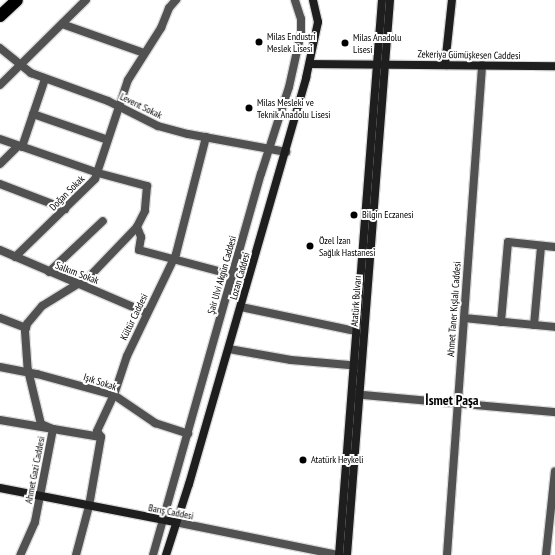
<!DOCTYPE html>
<html>
<head>
<meta charset="utf-8">
<style>
  body { margin:0 }
  #map { position:relative; width:555px; height:555px; overflow:hidden; background:#fff; font-family:"PT Sans Narrow",sans-serif }
  div>[style] { position:absolute }
  .roads { filter:drop-shadow(1px 0 #dbdbdb) drop-shadow(-1px 0 #dbdbdb) drop-shadow(0 1px #dbdbdb) drop-shadow(0 -1px #dbdbdb) }
  .street>* { height:8px; margin:-4px; padding:0 4px; transform-origin:4px; border-radius:4px; background:#515151 }
  .secondary>* { height:8px; margin:-4px; padding:0 4px; transform-origin:4px; border-radius:4px; background:#1e1e1e }
  .highway>* { height:12px; margin:-6px; padding:0 6px; transform-origin:6px; border-radius:6px; background:#000 }
  .dots>* { width:11px; height:11px; translate:-50% -50%; box-sizing:border-box; border:2px solid #fff; border-radius:50% }
  span { translate:-50% -50%; white-space:nowrap; text-align:center; line-height:1.15; -webkit-text-stroke:4px #fff; paint-order:stroke }
  .poi-label { font-size:10px; color:#000 }
  .left { translate:0 -50%; text-align:left }
  .street-label { font-size:10px; color:#000 }
  .district-label { font-size:14px; color:#000; font-weight:700 }
</style>
</head>
<body>
<div id="map">
  <div class="roads">
    <div class="street">
      <div style="left:62px;top:24px;width:87px;rotate:19.5deg"></div>
      <div style="left:0;top:48px;width:40px;rotate:39deg"></div>
      <div style="left:31px;top:73px;width:82px;rotate:20deg"></div>
      <div style="left:108px;top:101px;width:56px;rotate:26.6deg"></div>
      <div style="left:158px;top:126px;width:31px;rotate:15deg"></div>
      <div style="left:188px;top:134px;width:100px;rotate:10.4deg"></div>
      <div style="left:0;top:85px;width:121px;rotate:-44.7deg"></div>
      <div style="left:33px;top:114px;width:79px;rotate:19.1deg"></div>
      <div style="left:0;top:139px;width:104px;rotate:19.1deg"></div>
      <div style="left:98px;top:173px;width:51px;rotate:14.9deg"></div>
      <div style="left:147px;top:186px;width:25px;rotate:95deg"></div>
      <div style="left:145px;top:211px;width:18px;rotate:117deg"></div>
      <div style="left:137px;top:227px;width:69px;rotate:133.8deg"></div>
      <div style="left:89px;top:277px;width:55px;rotate:148.3deg"></div>
      <div style="left:42px;top:306px;width:23px;rotate:130deg"></div>
      <div style="left:27px;top:324px;width:7px;rotate:106deg"></div>
      <div style="left:25px;top:331px;width:39px;rotate:86deg"></div>
      <div style="left:28px;top:370px;width:56px;rotate:76.5deg"></div>
      <div style="left:41px;top:424px;width:13px;rotate:23deg"></div>
      <div style="left:53px;top:429px;width:95px;rotate:101deg"></div>
      <div style="left:35px;top:522px;width:36px;rotate:114deg"></div>
      <div style="left:22px;top:147px;width:72px;rotate:-71.3deg"></div>
      <div style="left:0;top:164px;width:25px;rotate:-45deg"></div>
      <div style="left:0;top:184px;width:70px;rotate:21deg"></div>
      <div style="left:137px;top:227px;width:11px;rotate:68deg"></div>
      <div style="left:141px;top:237px;width:13px;rotate:99deg"></div>
      <div style="left:139px;top:250px;width:97px;rotate:14.9deg"></div>
      <div style="left:0;top:250px;width:160px;rotate:23.2deg"></div>
      <div style="left:15px;top:257px;width:112px;rotate:-44.3deg"></div>
      <div style="left:95px;top:179px;width:104px;rotate:-71.6deg"></div>
      <div style="left:128px;top:80px;width:62px;rotate:-57.6deg"></div>
      <div style="left:161px;top:28px;width:22px;rotate:-68deg"></div>
      <div style="left:169px;top:8px;width:11px;rotate:-49deg"></div>
      <div style="left:49px;top:272px;width:74px;rotate:-43.4deg"></div>
      <div style="left:241px;top:307px;width:116px;rotate:11.9deg"></div>
      <div style="left:0;top:318px;width:28px;rotate:21deg"></div>
      <div style="left:464px;top:318px;width:91px;rotate:5.6deg"></div>
      <div style="left:501px;top:322px;width:80px;rotate:-85deg"></div>
      <div style="left:508px;top:242px;width:47px;rotate:6.1deg"></div>
      <div style="left:534px;top:325px;width:79px;rotate:-84.9deg"></div>
      <div style="left:229px;top:349px;width:63px;rotate:10.1deg"></div>
      <div style="left:291px;top:360px;width:70px;rotate:4.9deg"></div>
      <div style="left:0;top:367px;width:38px;rotate:11deg"></div>
      <div style="left:37px;top:374px;width:80px;rotate:15.3deg"></div>
      <div style="left:114px;top:395px;width:50px;rotate:34.3deg"></div>
      <div style="left:155px;top:423px;width:35px;rotate:18deg"></div>
      <div style="left:353px;top:394px;width:203px;rotate:5.1deg"></div>
      <div style="left:0;top:420px;width:102px;rotate:9.6deg"></div>
      <div style="left:175px;top:522px;width:166px;rotate:11.4deg"></div>
      <div style="left:76px;top:555px;width:51px;rotate:-75.1deg"></div>
      <div style="left:89px;top:506px;width:70px;rotate:-80.1deg"></div>
      <div style="left:101px;top:437px;width:7px;rotate:-124deg"></div>
      <div style="left:97px;top:431px;width:40px;rotate:-65deg"></div>
      <div style="left:114px;top:395px;width:41px;rotate:-71.6deg"></div>
      <div style="left:127px;top:356px;width:113px;rotate:-64.3deg"></div>
      <div style="left:176px;top:254px;width:121px;rotate:-75.6deg"></div>
      <div style="left:153px;top:555px;width:396px;rotate:-74.2deg"></div>
      <div style="left:261px;top:174px;width:91px;rotate:-72.2deg"></div>
      <div style="left:289px;top:87px;width:55px;rotate:-77.5deg"></div>
      <div style="left:301px;top:33px;width:14px;rotate:-90deg"></div>
      <div style="left:301px;top:19px;width:20px;rotate:-108deg"></div>
      <div style="left:447px;top:555px;width:491px;rotate:-85.9deg"></div>
      <div style="left:546px;top:555px;width:84px;rotate:-83.9deg"></div>
    </div>
    <div class="secondary">
      <div style="left:310px;top:64px;width:245px;rotate:0.5deg"></div>
      <div style="left:445px;top:65px;width:65px;rotate:-83.9deg"></div>
      <div style="left:0;top:488px;width:178px;rotate:11deg"></div>
      <div style="left:166px;top:555px;width:75px;rotate:-72.1deg"></div>
      <div style="left:189px;top:484px;width:423px;rotate:-73.9deg"></div>
      <div style="left:306px;top:78px;width:57px;rotate:-77.9deg"></div>
      <div style="left:318px;top:22px;width:23px;rotate:-103deg"></div>
      <div style="left:339px;top:555px;width:557px;rotate:-85.57deg"></div>
      <div style="left:347px;top:555px;width:557px;rotate:-85.57deg"></div>
    </div>
    <div class="highway">
      <div style="left:0;top:16px;width:23px;rotate:-43deg"></div>
    </div>
  </div>
  <div class="dots">
    <div style="left:259px;top:42px;background:#000"></div>
    <div style="left:345px;top:43px;background:#000"></div>
    <div style="left:249px;top:108px;background:#000"></div>
    <div style="left:354px;top:215px;background:#000"></div>
    <div style="left:310px;top:246px;background:#000"></div>
    <div style="left:303px;top:460px;background:#000"></div>
  </div>
  <div class="poi-label">
    <span class="left" style="left:267px;top:42px">Milas Endustri<br>Meslek Lisesi</span>
    <span class="left" style="left:353px;top:43px">Milas Anadolu<br>Lisesi</span>
    <span class="left" style="left:257px;top:108px">Milas Mesleki ve<br>Teknik Anadolu Lisesi</span>
    <span class="left" style="left:362px;top:215px">Bilgin Eczanesi</span>
    <span class="left" style="left:319px;top:246px">Özel İzan<br>Sağlık Hastanesi</span>
    <span class="left" style="left:311px;top:460px">Atatürk Heykeli</span>
  </div>
  <div class="street-label">
    <span style="left:469px;top:55px;rotate:1deg">Zekeriya Gümüşkesen Caddesi</span>
    <span style="left:141px;top:106px;rotate:26deg">Levent Sokak</span>
    <span style="left:67px;top:193px;rotate:-45deg">Doğan Sokak</span>
    <span style="left:77px;top:273px;rotate:21deg">Salkım Sokak</span>
    <span style="left:222px;top:275px;rotate:-74deg">Şair Ulvi Akgün Caddesi</span>
    <span style="left:240px;top:276px;rotate:-74deg">Lozan Caddesi</span>
    <span style="left:356px;top:301px;rotate:-86deg">Atatürk Bulvarı</span>
    <span style="left:454px;top:309px;rotate:-86deg">Ahmet Taner Kışlalı Caddesi</span>
    <span style="left:134px;top:317px;rotate:-64deg">Kültür Caddesi</span>
    <span style="left:100px;top:382px;rotate:18deg">Işık Sokak</span>
    <span style="left:35px;top:470px;rotate:-79deg">Ahmet Gazi Caddesi</span>
    <span style="left:171px;top:512px;rotate:11deg">Barış Caddesi</span>
  </div>
  <div class="district-label">
    <span style="left:452px;top:400px">İsmet Paşa</span>
  </div>
</div>
</body>
</html>
